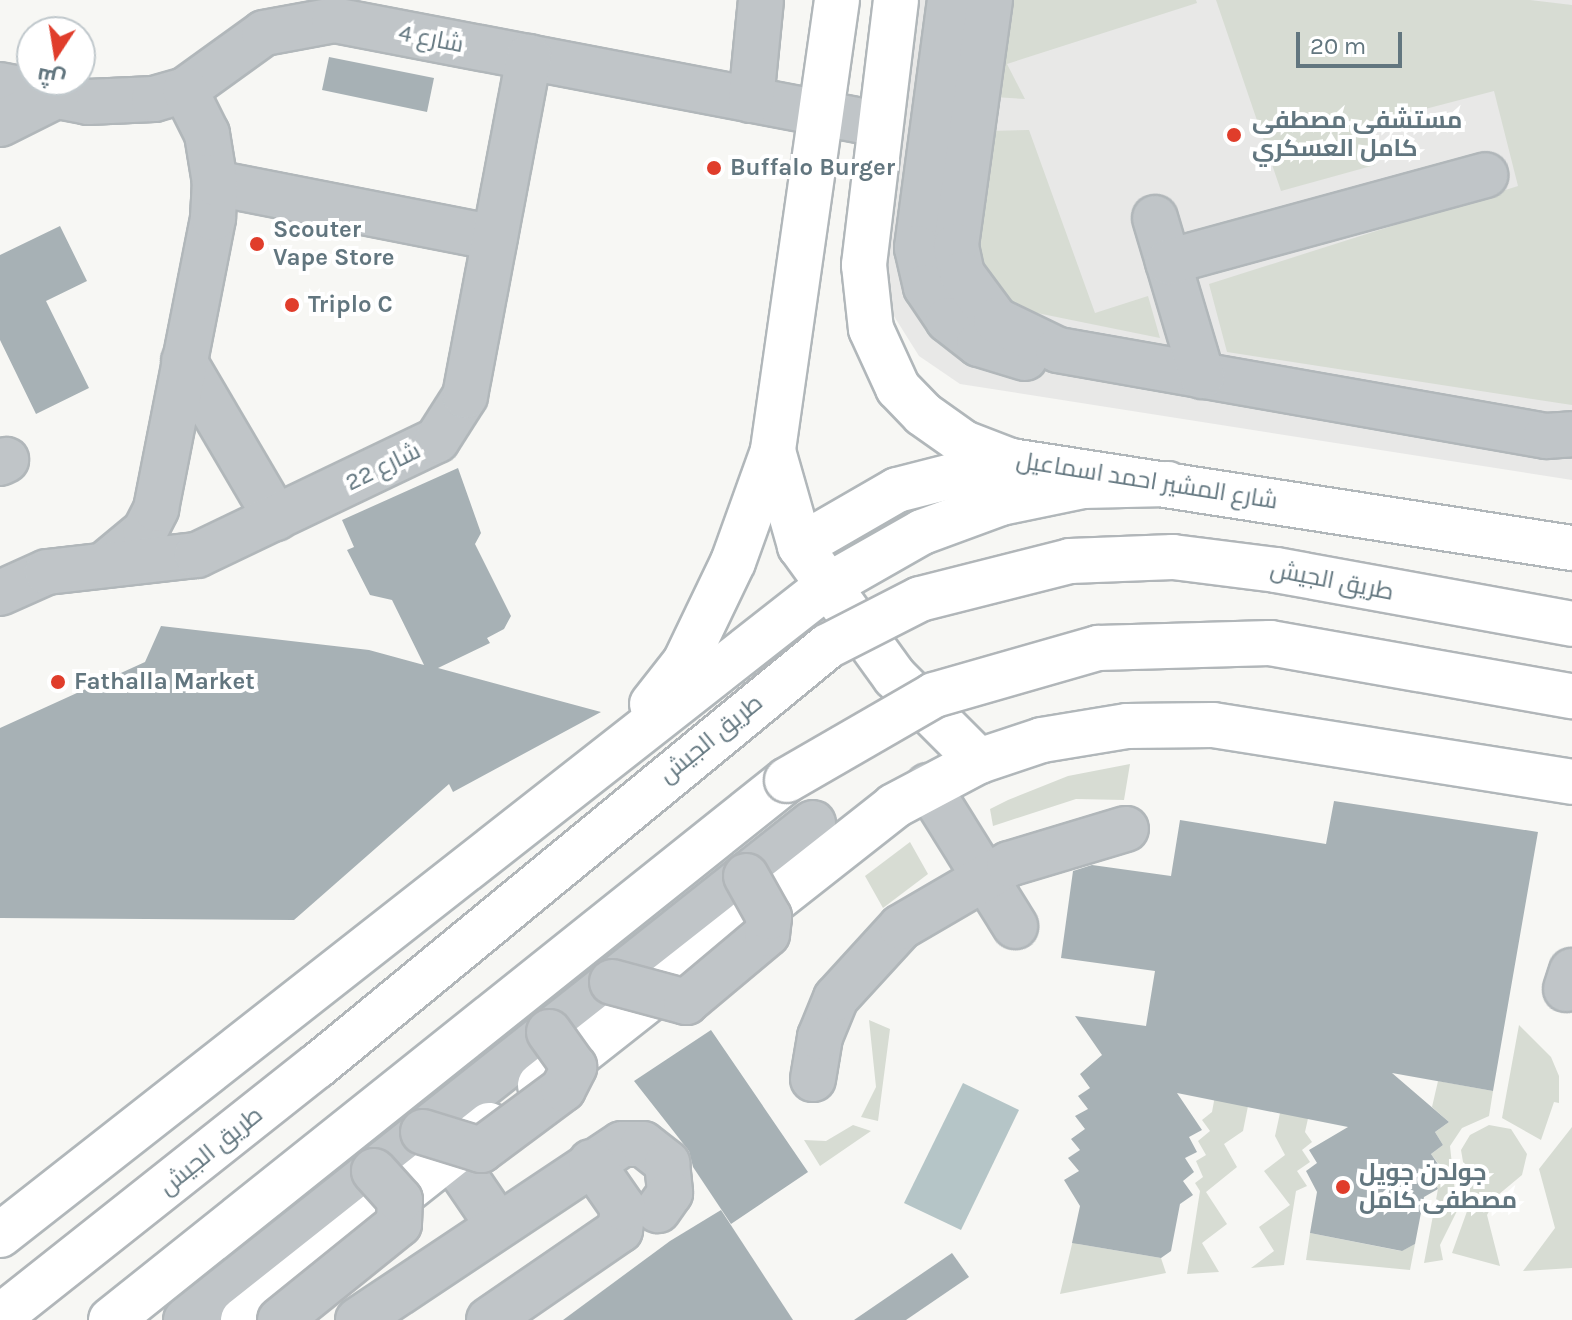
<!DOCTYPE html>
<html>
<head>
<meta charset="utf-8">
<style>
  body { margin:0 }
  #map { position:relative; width:1572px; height:1320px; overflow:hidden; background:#f7f7f4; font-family:Karla,Cairo,sans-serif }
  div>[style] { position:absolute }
  .built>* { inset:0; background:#e8e8e7 }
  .green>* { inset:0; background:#d7dcd3 }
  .water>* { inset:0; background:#b5c5c7 }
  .building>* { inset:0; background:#a7b1b5 }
  .roads { filter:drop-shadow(2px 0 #b1b7ba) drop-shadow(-2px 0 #b1b7ba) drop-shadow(0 2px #b1b7ba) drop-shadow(0 -2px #b1b7ba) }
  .minor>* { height:44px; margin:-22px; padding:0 22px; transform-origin:22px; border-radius:22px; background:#c0c5c8 }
  .major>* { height:44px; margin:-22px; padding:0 22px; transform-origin:22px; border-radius:22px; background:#fff }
  .highway>* { height:44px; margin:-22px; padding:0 22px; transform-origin:22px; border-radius:22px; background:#fff }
  .bridges { filter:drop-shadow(2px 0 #b1b6b9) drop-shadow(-2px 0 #b1b6b9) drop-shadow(0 2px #b1b6b9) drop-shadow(0 -2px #b1b6b9) }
  .minor-bridge>* { height:44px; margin:-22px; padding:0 22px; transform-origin:22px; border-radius:22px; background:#c0c5c8 }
  .highway-bridge>* { height:44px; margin:-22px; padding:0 22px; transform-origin:22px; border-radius:22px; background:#fff }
  .dots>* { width:22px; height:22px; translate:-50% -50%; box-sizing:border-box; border:4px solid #fff; border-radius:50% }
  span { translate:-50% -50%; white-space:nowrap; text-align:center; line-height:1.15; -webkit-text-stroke:8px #fff; paint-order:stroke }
  .street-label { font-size:24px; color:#62767f }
  .poi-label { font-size:24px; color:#62767f; font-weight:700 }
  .left { translate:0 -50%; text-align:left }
  .north { position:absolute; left:16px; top:16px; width:80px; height:80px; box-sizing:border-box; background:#fff; border:2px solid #c0c8cc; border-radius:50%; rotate:192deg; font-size:22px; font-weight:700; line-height:32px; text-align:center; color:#62767f }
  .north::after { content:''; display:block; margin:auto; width:28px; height:36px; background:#e03d2b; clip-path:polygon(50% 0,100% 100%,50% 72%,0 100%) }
  .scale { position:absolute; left:1296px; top:32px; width:106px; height:36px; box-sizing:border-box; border:4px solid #62767f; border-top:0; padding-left:10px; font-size:24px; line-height:28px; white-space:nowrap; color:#62767f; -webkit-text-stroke:6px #fff; paint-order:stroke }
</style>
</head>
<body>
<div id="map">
  <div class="built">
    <div style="clip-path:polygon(916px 0,1572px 0,1572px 480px,960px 384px,919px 356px,892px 313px,878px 270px)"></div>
  </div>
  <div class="green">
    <div style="clip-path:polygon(1007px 0,1196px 0,1197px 3px,1007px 64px,1025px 99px,994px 97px)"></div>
    <div style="clip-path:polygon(1216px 0,1530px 0,1572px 5px,1572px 405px,1227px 352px,1209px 284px,1518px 186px,1494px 91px,1364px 125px,1375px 165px,1281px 191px)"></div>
    <div style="clip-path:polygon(1029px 130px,1095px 313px,1148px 296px,1160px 338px,1002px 306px,976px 259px,990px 131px)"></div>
    <div style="clip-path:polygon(1130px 764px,1124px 800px,1076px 799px,993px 826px,990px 809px,1008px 800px,1068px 776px)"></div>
    <div style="clip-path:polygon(910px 842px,928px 874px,883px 908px,865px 876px)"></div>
    <div style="clip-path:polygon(869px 1020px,890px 1029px,878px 1121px,861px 1117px,876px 1087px)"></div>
    <div style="clip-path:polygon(1519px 1025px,1551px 1057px,1559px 1076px,1559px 1103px,1554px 1102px,1541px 1140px,1502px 1118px)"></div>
    <div style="clip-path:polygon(1438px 1081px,1493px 1091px,1489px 1116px,1462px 1128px,1450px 1146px,1457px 1211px,1440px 1245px,1443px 1260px,1424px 1263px,1438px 1189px,1429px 1173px,1440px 1166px,1431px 1154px,1443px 1145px,1435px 1132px,1449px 1122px,1432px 1107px)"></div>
    <div style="clip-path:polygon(1216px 1090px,1248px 1106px,1243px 1131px,1224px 1144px,1237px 1167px,1206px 1192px,1227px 1224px,1202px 1243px,1219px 1272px,1187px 1274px,1200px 1191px,1195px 1183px,1203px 1177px,1196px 1161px,1206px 1155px,1198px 1141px,1210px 1131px,1202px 1120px,1212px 1112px)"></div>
    <div style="clip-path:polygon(1311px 1105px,1305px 1132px,1312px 1142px,1302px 1150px,1310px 1162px,1297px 1171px,1307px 1186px,1296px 1191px,1284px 1265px,1251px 1268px,1274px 1251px,1259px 1227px,1290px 1205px,1264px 1171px,1285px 1155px,1275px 1136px,1280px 1113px)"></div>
    <div style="clip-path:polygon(853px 1125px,871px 1131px,820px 1166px,804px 1140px,826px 1141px)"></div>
    <div style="clip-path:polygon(1489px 1125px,1511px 1129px,1527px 1154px,1522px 1175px,1498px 1195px,1487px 1215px,1500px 1266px,1452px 1253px,1470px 1203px,1461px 1150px,1470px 1135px)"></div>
    <div style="clip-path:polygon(1572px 1127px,1572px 1268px,1523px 1271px,1555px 1228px,1539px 1169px)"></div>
    <div style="clip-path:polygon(1310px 1233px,1401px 1251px,1415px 1244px,1410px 1270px,1306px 1260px)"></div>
    <div style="clip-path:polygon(1074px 1236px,1078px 1244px,1161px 1258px,1166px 1273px,1060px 1294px)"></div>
  </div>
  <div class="water">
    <div style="clip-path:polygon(963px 1083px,1019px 1110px,961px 1230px,904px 1203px)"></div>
  </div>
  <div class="building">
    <div style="clip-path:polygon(329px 57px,434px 78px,427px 112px,322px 90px)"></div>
    <div style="clip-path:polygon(60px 226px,87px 281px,46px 301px,89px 388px,36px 414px,0 340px,0 255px)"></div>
    <div style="clip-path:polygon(458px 468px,481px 533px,475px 544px,511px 616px,504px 629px,487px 638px,490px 643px,438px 668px,601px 712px,453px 792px,449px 784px,294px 920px,0 918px,0 728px,145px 662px,161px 626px,369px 650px,424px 665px,392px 600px,370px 595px,347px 550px,354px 547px,342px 520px)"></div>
    <div style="clip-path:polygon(1334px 801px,1538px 832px,1493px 1091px,1392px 1073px,1449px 1122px,1435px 1132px,1443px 1145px,1431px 1154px,1440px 1167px,1429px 1173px,1438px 1189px,1424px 1197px,1415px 1244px,1402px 1251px,1310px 1233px,1317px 1192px,1306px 1171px,1317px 1163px,1309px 1150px,1348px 1127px,1177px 1093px,1202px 1130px,1189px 1137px,1197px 1152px,1185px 1158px,1194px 1172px,1183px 1181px,1193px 1195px,1180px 1204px,1171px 1251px,1161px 1258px,1072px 1243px,1080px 1206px,1064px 1180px,1079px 1171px,1068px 1158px,1080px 1150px,1071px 1139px,1085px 1129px,1075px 1116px,1088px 1109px,1078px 1096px,1090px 1088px,1080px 1074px,1102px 1055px,1075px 1016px,1146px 1026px,1155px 971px,1061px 958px,1073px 871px,1092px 865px,1171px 876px,1180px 820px,1326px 844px)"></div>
    <div style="clip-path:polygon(711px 1030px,808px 1172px,731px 1224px,693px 1167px,689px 1151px,634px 1081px)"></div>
    <div style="clip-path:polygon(721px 1210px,793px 1320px,563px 1320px,670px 1241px)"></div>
    <div style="clip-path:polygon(952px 1253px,969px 1277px,906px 1320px,854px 1320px)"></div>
  </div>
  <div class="roads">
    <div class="minor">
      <div style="left:950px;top:0;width:250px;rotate:97.6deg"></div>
      <div style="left:917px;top:248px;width:40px;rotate:77deg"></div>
      <div style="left:926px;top:287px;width:40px;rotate:56deg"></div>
      <div style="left:948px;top:320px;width:39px;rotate:38deg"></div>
      <div style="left:979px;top:344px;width:48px;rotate:16.9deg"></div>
      <div style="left:990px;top:0;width:248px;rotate:97.9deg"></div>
      <div style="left:956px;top:246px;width:29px;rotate:78deg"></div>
      <div style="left:962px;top:274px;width:57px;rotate:53.5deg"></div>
      <div style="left:996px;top:320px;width:69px;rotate:25.8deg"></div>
      <div style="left:1058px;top:350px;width:496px;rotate:10deg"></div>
      <div style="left:1546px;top:436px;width:26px;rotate:-4deg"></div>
      <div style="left:0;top:85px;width:90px;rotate:10.9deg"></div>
      <div style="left:88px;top:102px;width:66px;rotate:-2.6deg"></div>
      <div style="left:154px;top:99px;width:32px;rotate:-16deg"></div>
      <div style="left:185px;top:90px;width:97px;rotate:-35.8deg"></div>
      <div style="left:264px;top:33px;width:71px;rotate:-10.5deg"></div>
      <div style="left:334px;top:20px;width:554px;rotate:10.82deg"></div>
      <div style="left:751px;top:100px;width:100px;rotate:-84.3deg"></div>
      <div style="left:0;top:124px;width:63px;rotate:-26.6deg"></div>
      <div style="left:215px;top:183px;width:285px;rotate:11.1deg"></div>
      <div style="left:1155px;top:218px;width:165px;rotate:73.4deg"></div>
      <div style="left:1168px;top:262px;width:329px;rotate:-15.3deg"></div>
      <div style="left:184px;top:361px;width:182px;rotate:59.6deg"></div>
      <div style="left:0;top:463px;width:7px;rotate:-27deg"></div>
      <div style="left:109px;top:561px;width:47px;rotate:-39.8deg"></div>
      <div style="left:145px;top:531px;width:25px;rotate:-63deg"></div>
      <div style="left:156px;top:509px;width:297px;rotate:-78.9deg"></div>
      <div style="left:213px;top:218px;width:35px;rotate:-87deg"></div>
      <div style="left:215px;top:183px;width:50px;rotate:-99.3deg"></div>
      <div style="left:207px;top:134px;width:49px;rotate:-116.6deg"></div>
      <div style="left:0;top:593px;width:51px;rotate:-24.1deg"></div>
      <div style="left:47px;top:572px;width:151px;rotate:-6.5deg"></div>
      <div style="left:197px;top:555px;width:266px;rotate:-25.6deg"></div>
      <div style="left:437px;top:440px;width:52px;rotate:-57.5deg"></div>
      <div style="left:465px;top:396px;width:345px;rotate:-79.3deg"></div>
      <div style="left:928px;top:786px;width:165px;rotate:58.1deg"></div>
      <div style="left:1566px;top:989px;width:19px;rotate:-72deg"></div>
      <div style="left:813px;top:1079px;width:43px;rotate:-80.5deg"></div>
      <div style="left:820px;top:1037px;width:42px;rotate:-67.7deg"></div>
      <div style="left:836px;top:998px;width:96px;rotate:-47.5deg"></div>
      <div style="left:901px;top:927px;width:125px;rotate:-30.3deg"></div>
      <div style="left:1009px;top:864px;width:122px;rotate:-16.7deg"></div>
      <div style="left:451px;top:1156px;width:83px;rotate:55.7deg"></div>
      <div style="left:186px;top:1320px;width:800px;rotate:-38.4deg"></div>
      <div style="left:358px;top:1320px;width:317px;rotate:-33.7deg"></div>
      <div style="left:622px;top:1144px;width:21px"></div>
      <div style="left:643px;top:1144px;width:31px;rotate:38deg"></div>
      <div style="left:667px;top:1163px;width:30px;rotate:84deg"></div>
      <div style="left:670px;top:1193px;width:21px;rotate:125deg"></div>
      <div style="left:489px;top:1320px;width:159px;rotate:-34.5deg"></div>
      <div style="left:620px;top:1230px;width:22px;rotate:-82deg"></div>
      <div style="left:623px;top:1208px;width:56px;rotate:-124.8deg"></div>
    </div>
    <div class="major">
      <div style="left:837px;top:0;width:456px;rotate:98.1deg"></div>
      <div style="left:773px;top:451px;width:99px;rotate:74.1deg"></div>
      <div style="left:800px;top:546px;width:162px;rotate:54.1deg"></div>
      <div style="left:895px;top:677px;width:119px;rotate:45deg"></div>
      <div style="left:896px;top:0;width:267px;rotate:96.9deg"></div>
      <div style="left:864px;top:265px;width:64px;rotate:83.8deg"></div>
      <div style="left:871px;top:329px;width:65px;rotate:65.4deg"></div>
      <div style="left:898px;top:388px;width:36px;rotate:46deg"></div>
      <div style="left:923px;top:414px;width:50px;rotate:35.3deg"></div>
      <div style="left:964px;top:443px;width:50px;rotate:21deg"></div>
      <div style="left:1011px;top:461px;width:568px;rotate:8.82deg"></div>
      <div style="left:800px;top:546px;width:112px;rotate:-30deg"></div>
      <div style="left:897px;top:490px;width:118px;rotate:-14.3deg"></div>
    </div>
    <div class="highway">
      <div style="left:652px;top:704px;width:53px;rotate:-51.8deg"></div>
      <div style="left:685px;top:662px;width:111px;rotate:-64.4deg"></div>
      <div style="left:733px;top:562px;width:118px;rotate:-70.2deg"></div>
      <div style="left:540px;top:1085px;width:451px;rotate:-38.2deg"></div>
      <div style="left:894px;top:806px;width:96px;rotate:-27.9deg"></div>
      <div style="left:979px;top:761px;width:66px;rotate:-18.4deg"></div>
      <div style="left:1042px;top:740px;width:86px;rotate:-9.4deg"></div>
      <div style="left:1127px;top:726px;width:86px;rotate:-0.7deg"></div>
      <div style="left:1213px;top:725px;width:363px;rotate:9deg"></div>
      <div style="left:0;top:1235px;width:1051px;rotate:-38.12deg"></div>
      <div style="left:827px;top:586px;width:109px;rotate:-29.6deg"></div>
      <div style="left:922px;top:532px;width:84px;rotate:-20.2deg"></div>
      <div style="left:1001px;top:503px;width:84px;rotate:-11.7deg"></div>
      <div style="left:1083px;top:486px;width:85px;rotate:-1.3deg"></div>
      <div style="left:111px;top:1320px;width:865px;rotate:-38.62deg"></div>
      <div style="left:243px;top:1320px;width:314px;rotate:-38.4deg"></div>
    </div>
  </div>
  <div class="bridges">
    <div class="minor-bridge">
      <div style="left:612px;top:982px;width:77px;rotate:15.1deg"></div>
      <div style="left:686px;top:1002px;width:106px;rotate:-40deg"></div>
      <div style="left:767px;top:934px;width:17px;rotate:-83deg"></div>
      <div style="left:769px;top:917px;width:47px;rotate:-119.3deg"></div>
      <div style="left:423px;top:1132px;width:61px;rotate:17.2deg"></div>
      <div style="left:481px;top:1150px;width:102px;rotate:-36.6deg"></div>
      <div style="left:563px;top:1089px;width:25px;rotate:-63deg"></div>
      <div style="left:574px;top:1067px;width:43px;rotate:-125.5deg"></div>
      <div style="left:280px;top:1320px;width:153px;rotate:-38.9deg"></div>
      <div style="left:399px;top:1224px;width:24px;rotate:-88deg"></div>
      <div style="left:400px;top:1200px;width:39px;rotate:-132deg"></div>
    </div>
    <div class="highway-bridge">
      <div style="left:787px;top:780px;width:170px;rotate:-30deg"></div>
      <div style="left:934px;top:695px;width:171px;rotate:-16deg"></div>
      <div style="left:1098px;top:648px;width:172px;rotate:-1.7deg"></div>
      <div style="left:1270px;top:643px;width:307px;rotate:10deg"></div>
      <div style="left:0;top:1317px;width:404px;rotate:-38.4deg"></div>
      <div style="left:317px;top:1066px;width:661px;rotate:-39.42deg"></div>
      <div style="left:828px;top:646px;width:103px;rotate:-27.1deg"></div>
      <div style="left:920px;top:599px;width:155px;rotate:-14.2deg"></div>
      <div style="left:1070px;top:561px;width:103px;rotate:-2.2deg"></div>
      <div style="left:1173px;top:557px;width:104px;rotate:7.2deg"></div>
      <div style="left:1276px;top:570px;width:301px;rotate:10.3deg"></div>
    </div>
  </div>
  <div class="dots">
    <div style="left:1234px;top:135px;background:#e03d2b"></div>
    <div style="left:714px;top:168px;background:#e03d2b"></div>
    <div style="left:257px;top:244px;background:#e03d2b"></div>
    <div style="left:292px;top:305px;background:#e03d2b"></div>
    <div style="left:58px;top:682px;background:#e03d2b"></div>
    <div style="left:1343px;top:1187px;background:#e03d2b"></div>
  </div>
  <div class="street-label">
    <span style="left:431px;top:39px;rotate:11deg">شارع 4</span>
    <span style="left:383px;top:467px;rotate:-26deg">شارع 22</span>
    <span style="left:1147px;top:481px;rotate:9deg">شارع المشير احمد اسماعيل</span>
    <span style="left:1332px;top:581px;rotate:11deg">طريق الجيش</span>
    <span style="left:711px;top:739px;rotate:-39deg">طريق الجيش</span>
    <span style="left:211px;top:1151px;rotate:-39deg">طريق الجيش</span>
  </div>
  <div class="poi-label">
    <span class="left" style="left:1252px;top:135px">مستشفى مصطفى<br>كامل العسكري</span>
    <span class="left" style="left:730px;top:168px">Buffalo Burger</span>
    <span class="left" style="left:273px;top:244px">Scouter<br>Vape Store</span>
    <span class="left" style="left:308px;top:305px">Triplo C</span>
    <span class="left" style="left:74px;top:682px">Fathalla Market</span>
    <span class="left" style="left:1359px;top:1187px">جولدن جويل<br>مصطفى كامل</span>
  </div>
  <div class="north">ش</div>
  <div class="scale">20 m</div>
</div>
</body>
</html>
